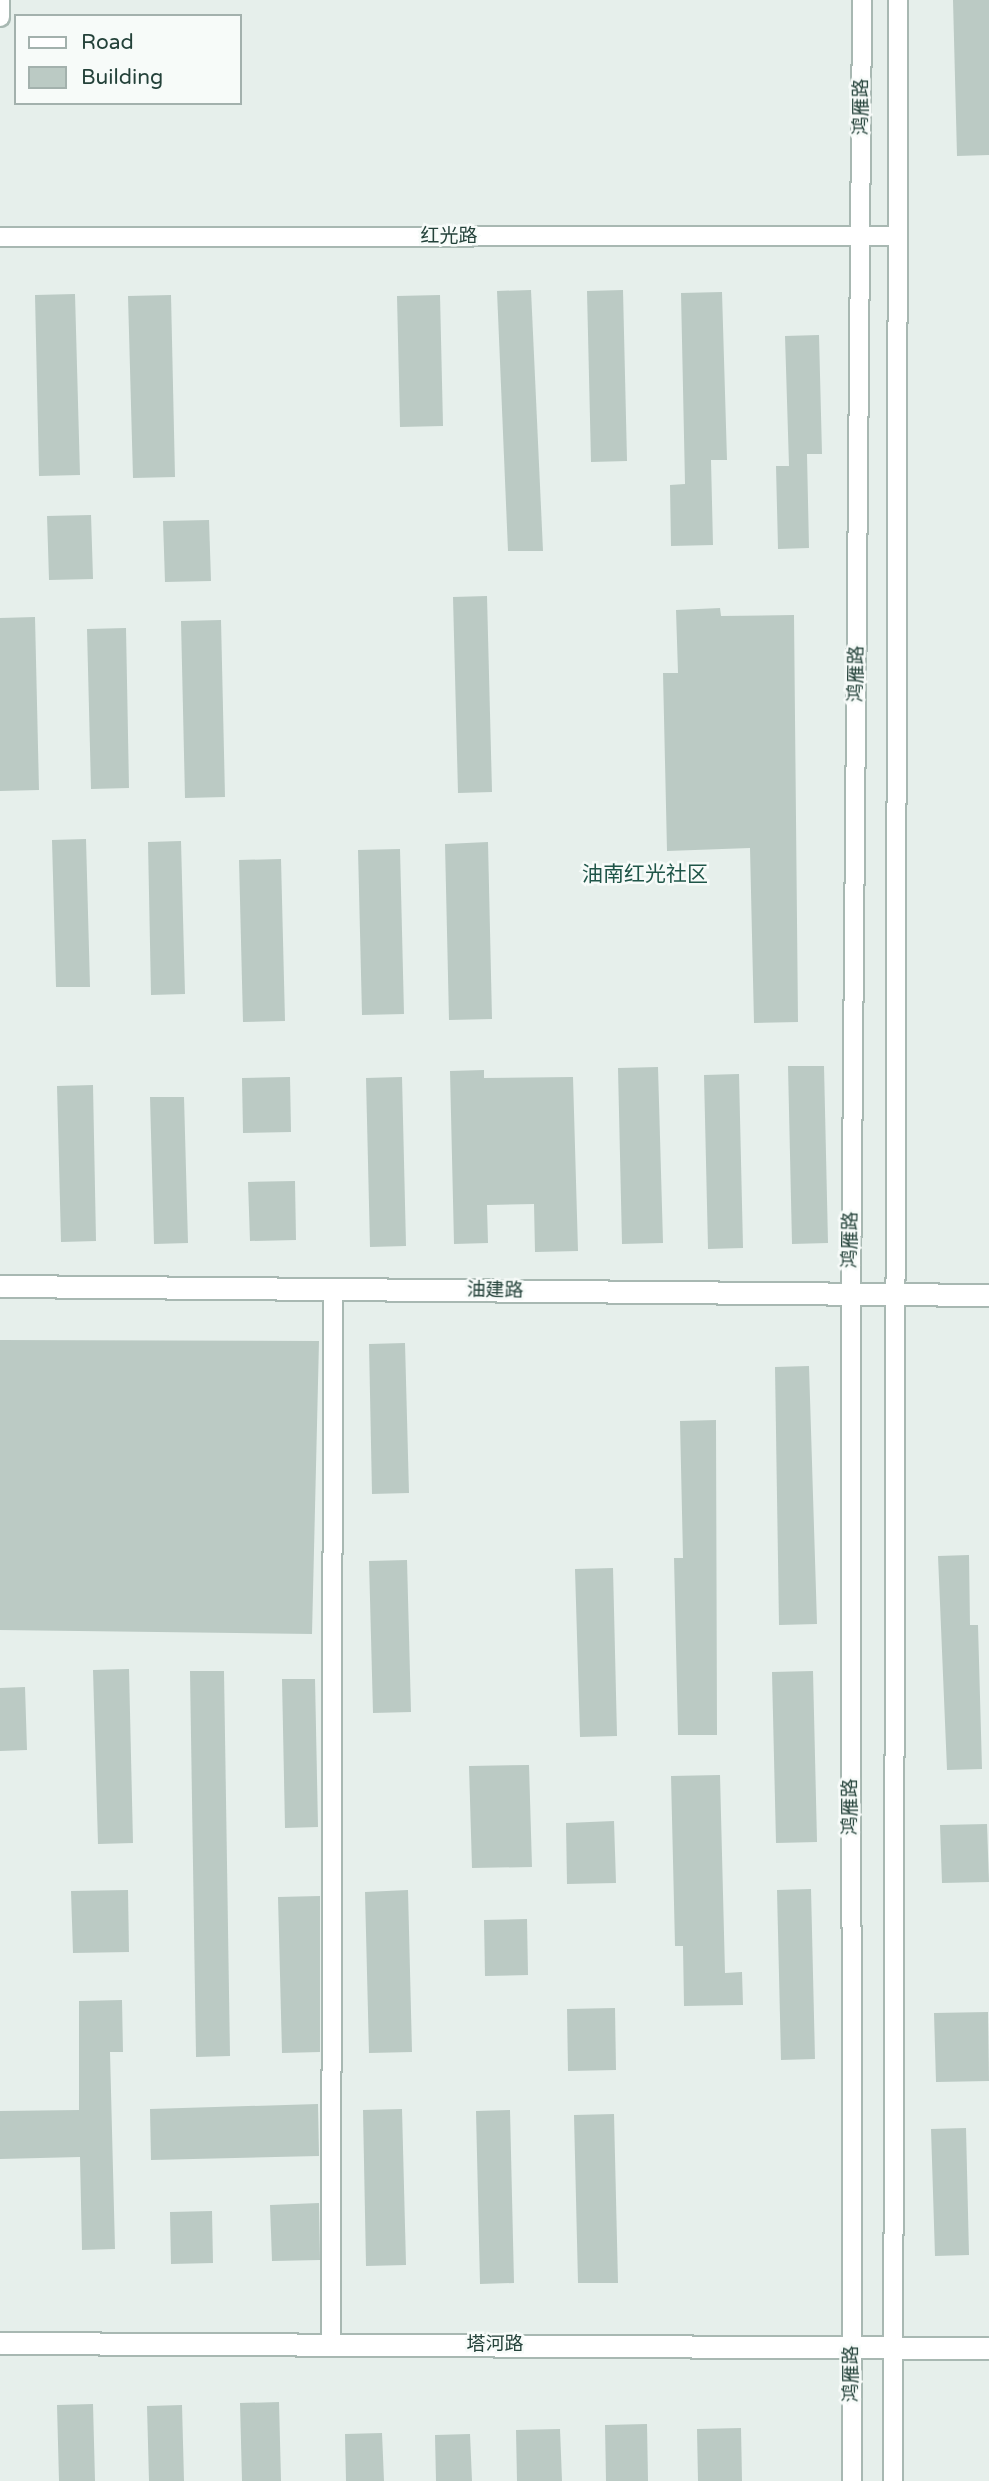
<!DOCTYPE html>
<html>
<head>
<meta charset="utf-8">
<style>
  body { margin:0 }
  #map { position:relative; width:989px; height:2481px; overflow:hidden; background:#e6efeb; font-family:"Varela Round","Noto Sans SC",sans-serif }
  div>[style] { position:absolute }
  .building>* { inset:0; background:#bbcac4 }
  .roads { filter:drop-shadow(2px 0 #a8b8b2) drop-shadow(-2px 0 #a8b8b2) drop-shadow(0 2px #a8b8b2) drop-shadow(0 -2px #a8b8b2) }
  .street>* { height:18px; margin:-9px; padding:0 9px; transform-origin:9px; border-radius:9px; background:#fff }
  .secondary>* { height:21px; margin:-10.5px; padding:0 10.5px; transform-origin:10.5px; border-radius:10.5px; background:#fff }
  span { translate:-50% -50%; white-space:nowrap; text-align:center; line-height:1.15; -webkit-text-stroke:5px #f7fbf9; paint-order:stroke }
  .street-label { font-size:19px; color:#24423a }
  .neighbourhood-label { font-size:21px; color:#1f5548 }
  .legend { position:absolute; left:14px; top:14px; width:228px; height:91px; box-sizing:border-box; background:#f7fbf9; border:2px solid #a3b1ad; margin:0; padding:9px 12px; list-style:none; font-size:21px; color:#24423a }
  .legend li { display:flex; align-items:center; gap:14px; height:35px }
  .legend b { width:35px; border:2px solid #a3b1ad }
</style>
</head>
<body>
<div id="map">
  <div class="building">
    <div style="clip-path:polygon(953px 0,989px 0,989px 155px,957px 156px)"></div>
    <div style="clip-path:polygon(531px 290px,543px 551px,508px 551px,497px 291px)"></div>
    <div style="clip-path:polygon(623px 290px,627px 461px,591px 462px,587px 291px)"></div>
    <div style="clip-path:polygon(722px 292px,727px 460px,711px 460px,713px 545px,671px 546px,670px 485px,685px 484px,681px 293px)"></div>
    <div style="clip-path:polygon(75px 294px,80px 475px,39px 476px,35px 295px)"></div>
    <div style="clip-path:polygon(171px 295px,175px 477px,133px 478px,128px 296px)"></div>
    <div style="clip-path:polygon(440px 295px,443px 426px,400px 427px,397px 296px)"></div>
    <div style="clip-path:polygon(819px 335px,822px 454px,807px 454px,809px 548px,778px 549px,776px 466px,789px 466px,785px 336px)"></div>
    <div style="clip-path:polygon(91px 515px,93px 579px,49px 580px,47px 516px)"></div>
    <div style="clip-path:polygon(209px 520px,211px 581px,165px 582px,163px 521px)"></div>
    <div style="clip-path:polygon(487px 596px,492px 792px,458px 793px,453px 597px)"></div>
    <div style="clip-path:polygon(720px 608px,721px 616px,794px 615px,798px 1022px,754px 1023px,750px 848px,667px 851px,663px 673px,678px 673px,676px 610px)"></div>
    <div style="clip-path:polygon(35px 617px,39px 790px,0 791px,0 618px)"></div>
    <div style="clip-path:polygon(221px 620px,225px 797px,185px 798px,181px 621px)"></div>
    <div style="clip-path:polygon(126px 628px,129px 788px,91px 789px,87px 629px)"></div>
    <div style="clip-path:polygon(86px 839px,90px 987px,56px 987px,52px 840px)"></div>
    <div style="clip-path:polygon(181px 841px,185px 994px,151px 995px,148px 842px)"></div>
    <div style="clip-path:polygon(488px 842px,492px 1019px,449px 1020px,445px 844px)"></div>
    <div style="clip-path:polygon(400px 849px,404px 1014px,362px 1015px,358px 850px)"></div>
    <div style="clip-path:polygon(281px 859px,285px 1021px,243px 1022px,239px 860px)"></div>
    <div style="clip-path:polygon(788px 1066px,824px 1066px,828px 1243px,792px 1244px)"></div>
    <div style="clip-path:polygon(658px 1067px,663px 1243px,622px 1244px,618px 1068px)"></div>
    <div style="clip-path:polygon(484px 1070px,484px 1078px,573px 1077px,578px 1251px,535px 1252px,534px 1204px,487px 1205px,488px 1243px,454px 1244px,450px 1071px)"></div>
    <div style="clip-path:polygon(739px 1074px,743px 1248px,708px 1249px,704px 1075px)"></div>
    <div style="clip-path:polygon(290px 1077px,291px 1132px,243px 1133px,242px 1078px)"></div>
    <div style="clip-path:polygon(402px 1077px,406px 1246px,370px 1247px,366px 1078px)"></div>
    <div style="clip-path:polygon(93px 1085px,96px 1241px,61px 1242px,57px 1086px)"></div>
    <div style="clip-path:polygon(150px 1097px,184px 1097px,188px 1243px,154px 1244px)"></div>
    <div style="clip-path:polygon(295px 1181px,296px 1240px,250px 1241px,248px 1182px)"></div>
    <div style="clip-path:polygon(0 1340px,319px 1341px,312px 1634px,0 1630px)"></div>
    <div style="clip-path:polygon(405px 1343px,409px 1493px,372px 1494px,369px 1344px)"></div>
    <div style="clip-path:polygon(809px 1366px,817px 1624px,779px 1625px,775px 1367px)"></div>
    <div style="clip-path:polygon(716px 1420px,717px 1735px,678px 1735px,674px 1558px,683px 1558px,680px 1421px)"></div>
    <div style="clip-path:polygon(969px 1555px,970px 1625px,978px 1625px,982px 1769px,947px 1770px,938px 1556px)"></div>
    <div style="clip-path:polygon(407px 1560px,411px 1712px,373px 1713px,369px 1561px)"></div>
    <div style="clip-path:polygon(613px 1568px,617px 1736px,580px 1737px,575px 1569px)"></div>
    <div style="clip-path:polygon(129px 1669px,133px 1843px,98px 1844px,93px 1670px)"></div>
    <div style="clip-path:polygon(190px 1671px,224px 1671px,230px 2056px,196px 2057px)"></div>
    <div style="clip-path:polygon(813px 1671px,817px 1842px,776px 1843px,772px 1672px)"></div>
    <div style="clip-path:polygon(282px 1679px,315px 1679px,318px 1827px,285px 1828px)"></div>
    <div style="clip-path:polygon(25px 1687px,27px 1750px,0 1751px,0 1688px)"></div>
    <div style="clip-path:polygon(529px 1765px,532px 1867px,472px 1868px,469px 1766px)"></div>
    <div style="clip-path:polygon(720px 1775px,725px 1973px,742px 1972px,743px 2005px,684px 2006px,683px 1946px,675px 1946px,671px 1776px)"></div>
    <div style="clip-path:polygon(614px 1821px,616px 1883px,567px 1884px,566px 1823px)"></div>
    <div style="clip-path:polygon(987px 1824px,989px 1882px,942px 1883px,940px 1825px)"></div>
    <div style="clip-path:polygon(811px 1889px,815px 2059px,781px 2060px,777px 1890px)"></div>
    <div style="clip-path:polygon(128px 1890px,129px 1952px,73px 1953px,71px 1891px)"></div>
    <div style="clip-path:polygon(408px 1890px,412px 2052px,369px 2053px,365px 1892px)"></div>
    <div style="clip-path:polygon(320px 1896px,320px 2052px,282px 2053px,278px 1897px)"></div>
    <div style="clip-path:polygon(527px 1919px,528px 1975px,485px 1976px,484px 1920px)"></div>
    <div style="clip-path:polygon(122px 2000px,123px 2052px,110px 2052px,115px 2249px,82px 2250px,80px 2157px,0 2159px,0 2111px,79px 2110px,79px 2001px)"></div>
    <div style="clip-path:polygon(615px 2008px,616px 2070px,568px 2071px,567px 2009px)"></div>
    <div style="clip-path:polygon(988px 2012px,989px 2081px,936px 2082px,934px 2013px)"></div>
    <div style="clip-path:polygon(318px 2104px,319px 2156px,151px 2160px,150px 2109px)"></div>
    <div style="clip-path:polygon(402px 2109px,406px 2265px,366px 2266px,363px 2110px)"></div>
    <div style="clip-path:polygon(510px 2110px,514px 2283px,480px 2284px,476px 2111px)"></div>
    <div style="clip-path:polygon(614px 2114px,618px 2283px,578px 2283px,574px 2115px)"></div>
    <div style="clip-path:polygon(966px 2128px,969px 2255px,935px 2256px,931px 2129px)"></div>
    <div style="clip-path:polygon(319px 2203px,320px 2260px,272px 2261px,270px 2205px)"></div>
    <div style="clip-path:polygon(212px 2211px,213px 2263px,171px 2264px,170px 2212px)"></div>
    <div style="clip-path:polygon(279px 2402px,281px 2481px,242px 2481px,240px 2403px)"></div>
    <div style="clip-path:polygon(93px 2404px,95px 2481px,59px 2481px,57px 2405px)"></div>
    <div style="clip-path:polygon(182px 2405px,184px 2481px,149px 2481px,147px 2406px)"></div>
    <div style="clip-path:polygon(647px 2424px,648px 2481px,606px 2481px,605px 2425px)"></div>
    <div style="clip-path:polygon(741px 2428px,742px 2481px,698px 2481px,697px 2429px)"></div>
    <div style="clip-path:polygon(560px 2429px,562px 2481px,517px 2481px,516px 2430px)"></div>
    <div style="clip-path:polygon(382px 2433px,384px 2481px,346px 2481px,345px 2434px)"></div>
    <div style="clip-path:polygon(470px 2434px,472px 2481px,436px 2481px,435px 2435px)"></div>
  </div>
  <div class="roads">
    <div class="street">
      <div style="left:0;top:17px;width:17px;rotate:-90deg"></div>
      <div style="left:0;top:237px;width:897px;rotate:-0.06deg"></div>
      <div style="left:331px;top:2345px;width:1055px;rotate:-89.89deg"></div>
      <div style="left:852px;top:2481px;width:1185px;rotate:-90.05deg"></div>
      <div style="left:851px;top:1296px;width:1296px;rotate:-89.51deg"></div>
      <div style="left:893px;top:2481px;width:2481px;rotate:-89.88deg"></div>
    </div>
    <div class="secondary">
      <div style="left:0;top:1286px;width:989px;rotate:0.52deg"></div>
      <div style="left:0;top:2343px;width:989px;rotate:0.29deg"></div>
    </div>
  </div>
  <div class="street-label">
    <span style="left:862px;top:107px;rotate:-90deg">鸿雁路</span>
    <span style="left:449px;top:237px">红光路</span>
    <span style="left:857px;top:674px;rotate:-89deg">鸿雁路</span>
    <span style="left:851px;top:1240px;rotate:-89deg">鸿雁路</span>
    <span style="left:495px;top:1291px;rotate:1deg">油建路</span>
    <span style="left:851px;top:1807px;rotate:-90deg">鸿雁路</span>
    <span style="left:495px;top:2345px">塔河路</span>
    <span style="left:852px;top:2374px;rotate:-90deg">鸿雁路</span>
  </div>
  <div class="neighbourhood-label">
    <span style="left:645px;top:875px">油南红光社区</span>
  </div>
  <ul class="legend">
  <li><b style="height:9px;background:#fff"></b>Road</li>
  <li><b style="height:19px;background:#bbcac4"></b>Building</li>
  </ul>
</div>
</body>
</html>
